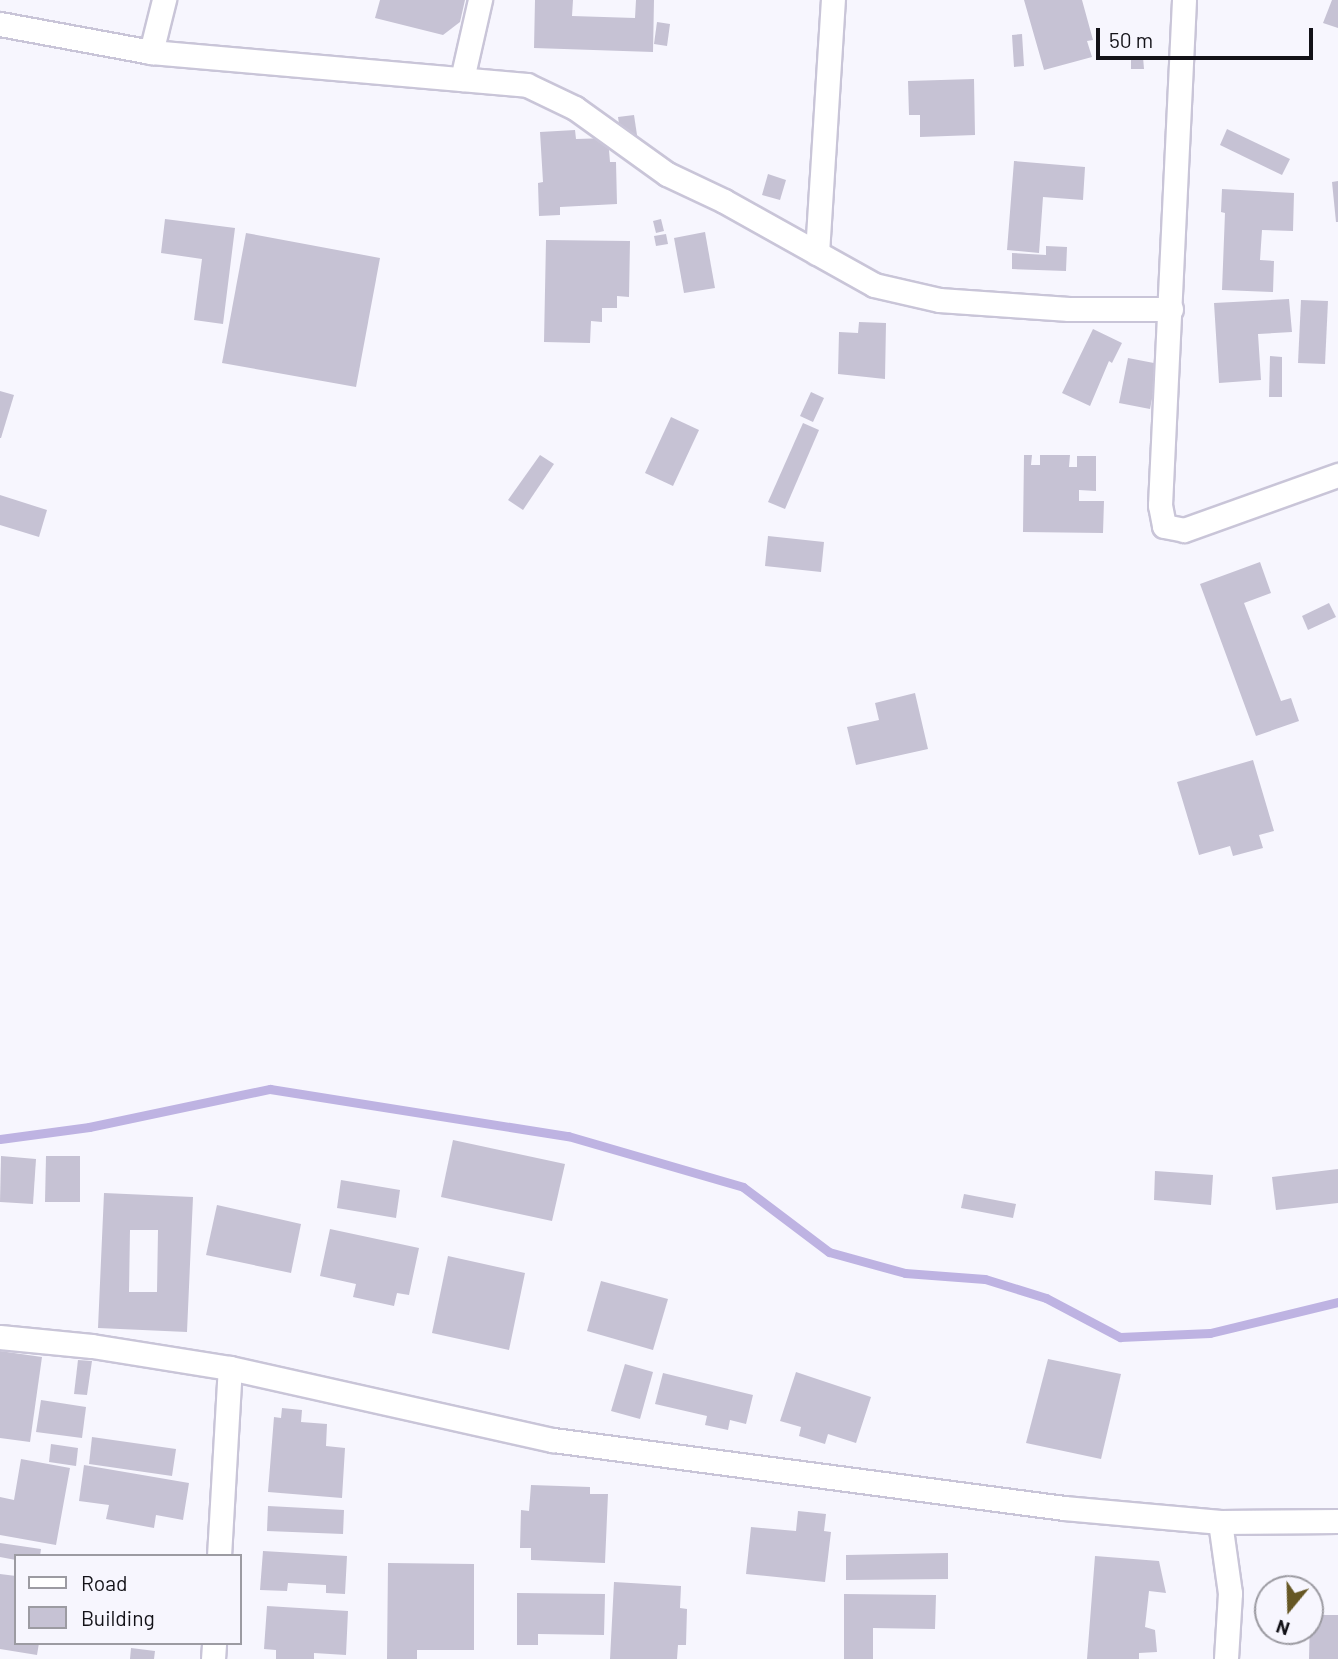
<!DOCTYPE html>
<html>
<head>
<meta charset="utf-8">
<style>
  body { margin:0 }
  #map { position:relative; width:1338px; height:1659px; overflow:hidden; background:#f7f6fe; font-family:Barlow,sans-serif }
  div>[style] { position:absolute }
  .stream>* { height:9px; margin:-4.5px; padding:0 4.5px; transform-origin:4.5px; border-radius:4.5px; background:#beb3e2 }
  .building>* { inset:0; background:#c6c2d4 }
  .roads { filter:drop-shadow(2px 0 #c9c5d8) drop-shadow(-2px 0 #c9c5d8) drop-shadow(0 2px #c9c5d8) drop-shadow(0 -2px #c9c5d8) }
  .minor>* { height:23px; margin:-11.5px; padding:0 11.5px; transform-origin:11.5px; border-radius:11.5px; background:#fff }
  span { translate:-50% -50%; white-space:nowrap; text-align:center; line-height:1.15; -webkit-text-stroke:6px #f7f6fe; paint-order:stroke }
  .legend { position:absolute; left:14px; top:1554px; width:228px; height:91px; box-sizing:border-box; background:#f7f6fe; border:2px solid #9c9ba2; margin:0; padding:9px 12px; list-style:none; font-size:21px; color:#131218 }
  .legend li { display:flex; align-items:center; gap:14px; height:35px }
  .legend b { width:35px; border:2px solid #9c9ba2 }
  .north { position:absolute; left:1254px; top:1575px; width:70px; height:70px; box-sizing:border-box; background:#f7f6fe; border:2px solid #9c9ba2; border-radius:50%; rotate:199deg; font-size:19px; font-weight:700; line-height:28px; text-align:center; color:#131218 }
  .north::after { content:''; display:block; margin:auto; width:24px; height:32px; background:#665724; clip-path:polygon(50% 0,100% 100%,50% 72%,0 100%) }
  .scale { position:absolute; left:1096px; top:28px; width:217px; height:32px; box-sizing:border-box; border:4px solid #131218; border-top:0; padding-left:9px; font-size:21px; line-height:24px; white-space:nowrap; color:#131218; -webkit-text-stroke:5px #f7f6fe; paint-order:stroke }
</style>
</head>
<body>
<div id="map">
  <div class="stream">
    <div style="left:0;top:1139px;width:90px;rotate:-7.7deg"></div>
    <div style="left:89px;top:1127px;width:185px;rotate:-11.9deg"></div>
    <div style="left:270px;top:1089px;width:302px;rotate:9deg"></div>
    <div style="left:568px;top:1136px;width:182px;rotate:16.2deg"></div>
    <div style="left:743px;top:1187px;width:108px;rotate:37.1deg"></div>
    <div style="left:829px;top:1252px;width:79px;rotate:15.4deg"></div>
    <div style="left:905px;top:1273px;width:80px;rotate:4.3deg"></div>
    <div style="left:985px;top:1279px;width:64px;rotate:17.3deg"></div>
    <div style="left:1046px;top:1298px;width:84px;rotate:27.8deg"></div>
    <div style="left:1120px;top:1337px;width:90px;rotate:-2.5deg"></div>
    <div style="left:1210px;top:1333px;width:132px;rotate:-13.6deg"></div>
  </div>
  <div class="building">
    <div style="clip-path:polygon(380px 0,465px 0,460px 22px,443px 35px,375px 18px)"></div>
    <div style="clip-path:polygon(535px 0,573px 0,572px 16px,635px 18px,636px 0,654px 0,653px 52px,534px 48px)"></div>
    <div style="clip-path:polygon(1024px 0,1082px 0,1093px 40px,1087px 41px,1092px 57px,1044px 70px)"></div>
    <div style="clip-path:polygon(1332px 0,1338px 0,1338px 28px,1323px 23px)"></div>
    <div style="clip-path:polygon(657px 22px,670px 24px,667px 46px,654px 44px)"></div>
    <div style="clip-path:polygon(1022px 34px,1024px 66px,1014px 67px,1012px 35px)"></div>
    <div style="clip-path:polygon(1143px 57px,1144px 69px,1131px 69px,1131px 58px)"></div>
    <div style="clip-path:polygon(974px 79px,975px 135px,920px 137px,920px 115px,909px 115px,908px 81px)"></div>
    <div style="clip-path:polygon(634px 115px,637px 135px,621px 138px,618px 117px)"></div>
    <div style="clip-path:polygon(1227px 129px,1290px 159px,1282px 175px,1220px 145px)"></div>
    <div style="clip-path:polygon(575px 130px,576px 139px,608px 138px,610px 162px,616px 162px,617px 204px,560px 207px,560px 215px,539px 216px,538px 183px,543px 182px,540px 132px)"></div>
    <div style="clip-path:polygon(1014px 161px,1085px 167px,1083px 200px,1043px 197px,1039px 253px,1007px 250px)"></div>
    <div style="clip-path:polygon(768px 174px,786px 180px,780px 200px,762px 195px)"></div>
    <div style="clip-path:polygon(1338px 181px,1338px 222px,1336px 222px,1332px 182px)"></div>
    <div style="clip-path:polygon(1222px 189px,1294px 193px,1293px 231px,1262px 230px,1260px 260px,1274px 261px,1273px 292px,1222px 290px,1225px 213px,1221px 212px)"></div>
    <div style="clip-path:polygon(165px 219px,235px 228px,223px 324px,194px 320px,202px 259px,161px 253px)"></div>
    <div style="clip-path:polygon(661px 219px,664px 231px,656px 233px,653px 221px)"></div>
    <div style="clip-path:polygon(705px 232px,715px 288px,684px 293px,674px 238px)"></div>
    <div style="clip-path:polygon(246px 233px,380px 258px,356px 387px,222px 363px)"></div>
    <div style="clip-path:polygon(666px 234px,668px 244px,656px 246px,654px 236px)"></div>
    <div style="clip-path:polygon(546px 240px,630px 241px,629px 297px,617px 296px,617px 308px,602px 308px,602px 322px,591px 321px,590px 343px,544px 342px)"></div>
    <div style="clip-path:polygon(1046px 246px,1067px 247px,1066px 271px,1012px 269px,1012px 253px,1046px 255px)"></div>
    <div style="clip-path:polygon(1289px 299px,1292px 332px,1258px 334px,1261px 380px,1219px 383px,1214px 303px)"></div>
    <div style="clip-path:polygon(1301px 300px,1328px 301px,1325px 364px,1298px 363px)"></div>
    <div style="clip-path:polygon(859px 322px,886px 323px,885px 379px,838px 374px,839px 332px,858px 333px)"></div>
    <div style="clip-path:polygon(1093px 329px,1122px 343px,1112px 363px,1109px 361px,1090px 406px,1062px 393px)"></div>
    <div style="clip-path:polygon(1270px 356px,1282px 357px,1282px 397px,1269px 397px)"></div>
    <div style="clip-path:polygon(1128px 358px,1159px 364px,1150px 409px,1119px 403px)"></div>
    <div style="clip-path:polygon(0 391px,14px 395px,1px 438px,0 438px)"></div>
    <div style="clip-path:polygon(811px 392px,824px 398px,813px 422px,800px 416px)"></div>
    <div style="clip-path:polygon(671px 417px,699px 430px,673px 486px,645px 473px)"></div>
    <div style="clip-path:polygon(803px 423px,819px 430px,785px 509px,768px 502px)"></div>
    <div style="clip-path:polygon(540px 455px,554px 464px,523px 510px,508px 500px)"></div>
    <div style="clip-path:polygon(1024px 455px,1032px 455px,1031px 465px,1040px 465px,1040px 455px,1070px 455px,1069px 467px,1077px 467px,1077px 456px,1096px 456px,1096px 491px,1079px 490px,1079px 501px,1104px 501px,1103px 533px,1023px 532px)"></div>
    <div style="clip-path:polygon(0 495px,47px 510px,39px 537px,0 525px)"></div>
    <div style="clip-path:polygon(768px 536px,824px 542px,821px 572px,765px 566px)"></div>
    <div style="clip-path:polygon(1260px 562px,1271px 593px,1244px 603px,1281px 701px,1291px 698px,1299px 721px,1256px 736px,1200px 584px)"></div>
    <div style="clip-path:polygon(1329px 603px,1336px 617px,1308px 630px,1302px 616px)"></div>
    <div style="clip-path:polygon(915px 693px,928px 749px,856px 765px,847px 727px,879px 720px,875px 703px)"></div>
    <div style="clip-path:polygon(1253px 760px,1274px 831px,1259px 835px,1263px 848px,1233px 856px,1230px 846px,1199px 855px,1177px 782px)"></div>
    <div style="clip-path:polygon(453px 1140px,565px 1164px,552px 1221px,441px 1197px)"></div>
    <div style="clip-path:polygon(1px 1156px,36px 1159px,33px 1204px,0 1202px)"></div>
    <div style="clip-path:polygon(46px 1156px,80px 1156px,80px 1202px,45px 1202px)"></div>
    <div style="clip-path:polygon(1338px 1169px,1338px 1203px,1276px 1210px,1272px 1177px)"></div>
    <div style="clip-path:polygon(1155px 1171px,1213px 1175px,1211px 1205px,1154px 1200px)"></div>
    <div style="clip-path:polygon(341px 1180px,400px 1190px,396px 1218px,337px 1208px)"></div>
    <div style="clip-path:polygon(evenodd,104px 1193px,193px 1197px,187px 1332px,98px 1328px,104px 1193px,130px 1230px,158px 1230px,157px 1292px,129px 1292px,130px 1230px)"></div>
    <div style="clip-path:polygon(964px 1194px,1016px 1204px,1013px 1218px,961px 1208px)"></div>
    <div style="clip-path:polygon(217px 1205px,301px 1224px,291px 1273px,206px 1255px)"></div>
    <div style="clip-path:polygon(330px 1229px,419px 1248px,409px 1295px,397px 1293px,394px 1306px,353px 1297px,356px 1284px,320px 1276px)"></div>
    <div style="clip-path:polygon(448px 1256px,525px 1273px,509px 1350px,432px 1333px)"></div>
    <div style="clip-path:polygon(601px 1281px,668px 1299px,653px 1350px,587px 1331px)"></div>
    <div style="clip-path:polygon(0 1351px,42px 1357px,30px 1442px,0 1438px)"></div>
    <div style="clip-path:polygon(1048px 1359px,1121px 1374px,1101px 1459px,1026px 1443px)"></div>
    <div style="clip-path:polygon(78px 1360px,92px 1361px,87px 1395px,74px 1394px)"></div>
    <div style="clip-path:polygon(625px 1364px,653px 1372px,640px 1419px,611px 1411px)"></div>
    <div style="clip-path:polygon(796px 1372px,871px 1397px,856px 1443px,828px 1434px,825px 1444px,799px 1436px,801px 1427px,780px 1421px)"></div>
    <div style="clip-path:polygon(663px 1373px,753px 1395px,746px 1424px,730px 1420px,728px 1430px,705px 1425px,707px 1416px,655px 1404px)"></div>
    <div style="clip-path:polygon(41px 1400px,86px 1407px,82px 1438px,36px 1432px)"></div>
    <div style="clip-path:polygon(282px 1408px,302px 1410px,301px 1422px,327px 1424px,326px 1446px,345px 1448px,342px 1498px,268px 1492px,274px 1417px,281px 1418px)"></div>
    <div style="clip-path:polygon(92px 1437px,176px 1449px,172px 1476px,89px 1464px)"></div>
    <div style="clip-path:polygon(51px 1444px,78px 1448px,76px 1466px,49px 1462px)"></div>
    <div style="clip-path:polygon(21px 1459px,70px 1468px,56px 1545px,0 1535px,0 1497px,14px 1500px)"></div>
    <div style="clip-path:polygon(84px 1465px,189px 1483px,183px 1520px,156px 1515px,154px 1528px,106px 1519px,109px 1505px,79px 1501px)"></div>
    <div style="clip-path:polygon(531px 1485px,590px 1487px,590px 1494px,608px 1494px,605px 1563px,531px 1560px,531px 1548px,520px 1548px,521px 1510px,529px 1511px)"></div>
    <div style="clip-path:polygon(268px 1506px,344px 1510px,343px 1534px,267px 1531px)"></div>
    <div style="clip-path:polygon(798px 1511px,826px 1514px,824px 1531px,831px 1532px,825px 1582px,746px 1574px,751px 1527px,796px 1531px)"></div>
    <div style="clip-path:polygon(0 1543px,41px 1549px,40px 1556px,16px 1556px,16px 1560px,0 1557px)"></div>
    <div style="clip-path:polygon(263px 1551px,347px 1556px,345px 1594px,326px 1593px,326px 1585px,288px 1583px,287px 1591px,260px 1590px)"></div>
    <div style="clip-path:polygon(948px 1553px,948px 1579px,846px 1580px,846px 1555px)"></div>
    <div style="clip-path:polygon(1095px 1556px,1159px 1561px,1166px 1593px,1149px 1591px,1145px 1627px,1155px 1630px,1157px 1652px,1139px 1653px,1139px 1659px,1087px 1659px)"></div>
    <div style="clip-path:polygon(388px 1563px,474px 1564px,474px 1650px,417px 1650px,417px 1659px,387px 1659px)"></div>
    <div style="clip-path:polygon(0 1574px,16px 1576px,16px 1643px,39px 1643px,37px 1655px,0 1649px)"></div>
    <div style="clip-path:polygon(614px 1582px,681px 1586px,680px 1608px,687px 1609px,686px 1645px,678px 1645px,677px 1659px,610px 1659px)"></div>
    <div style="clip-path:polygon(517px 1593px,605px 1594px,604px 1635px,538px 1634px,538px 1645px,517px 1645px)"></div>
    <div style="clip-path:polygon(844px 1594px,936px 1595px,935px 1629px,873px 1628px,873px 1659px,844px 1659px)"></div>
    <div style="clip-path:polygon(267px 1606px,348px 1611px,346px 1655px,314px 1653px,314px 1659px,276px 1659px,276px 1650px,264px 1649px)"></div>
    <div style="clip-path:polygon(1310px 1615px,1338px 1615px,1338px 1659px,1309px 1659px)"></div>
    <div style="clip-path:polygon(131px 1648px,155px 1651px,154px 1659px,130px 1659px)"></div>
  </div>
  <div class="roads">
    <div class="minor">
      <div style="left:1184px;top:0;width:506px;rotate:92.72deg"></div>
      <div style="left:1160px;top:505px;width:21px;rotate:79deg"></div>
      <div style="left:1164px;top:526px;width:20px;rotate:11deg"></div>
      <div style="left:1184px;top:530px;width:164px;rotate:-19.7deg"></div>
      <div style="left:0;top:24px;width:154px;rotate:10.5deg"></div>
      <div style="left:151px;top:52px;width:377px;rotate:5deg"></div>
      <div style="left:527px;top:85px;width:53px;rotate:25.6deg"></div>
      <div style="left:575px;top:108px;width:113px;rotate:35.7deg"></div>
      <div style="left:667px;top:174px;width:63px;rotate:25.3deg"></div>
      <div style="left:724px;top:201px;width:172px;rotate:29.2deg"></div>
      <div style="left:874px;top:285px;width:67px;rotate:13deg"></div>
      <div style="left:939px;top:300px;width:130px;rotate:4deg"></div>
      <div style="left:1069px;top:309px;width:102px"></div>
      <div style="left:151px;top:52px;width:54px;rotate:-76deg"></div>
      <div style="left:462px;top:79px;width:81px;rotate:-77.2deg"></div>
      <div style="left:817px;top:253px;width:254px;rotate:-86.4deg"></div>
      <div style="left:0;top:1337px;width:92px;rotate:5.6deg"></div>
      <div style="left:92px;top:1346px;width:140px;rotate:9.1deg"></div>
      <div style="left:230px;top:1368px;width:331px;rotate:12.6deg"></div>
      <div style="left:553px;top:1440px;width:516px;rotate:7.58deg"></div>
      <div style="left:1064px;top:1508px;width:157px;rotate:5.1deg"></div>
      <div style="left:1220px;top:1522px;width:118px;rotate:-0.5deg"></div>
      <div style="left:1220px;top:1522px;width:72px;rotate:82deg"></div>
      <div style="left:1230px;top:1593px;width:66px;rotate:93.5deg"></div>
      <div style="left:219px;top:1556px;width:188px;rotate:-86.7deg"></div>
      <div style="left:213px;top:1659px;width:16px;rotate:-86deg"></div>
    </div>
  </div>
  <ul class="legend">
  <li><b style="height:9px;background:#fff"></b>Road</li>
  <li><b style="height:19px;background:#c6c2d4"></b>Building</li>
  </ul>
  <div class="north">N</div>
  <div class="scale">50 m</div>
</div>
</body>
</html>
